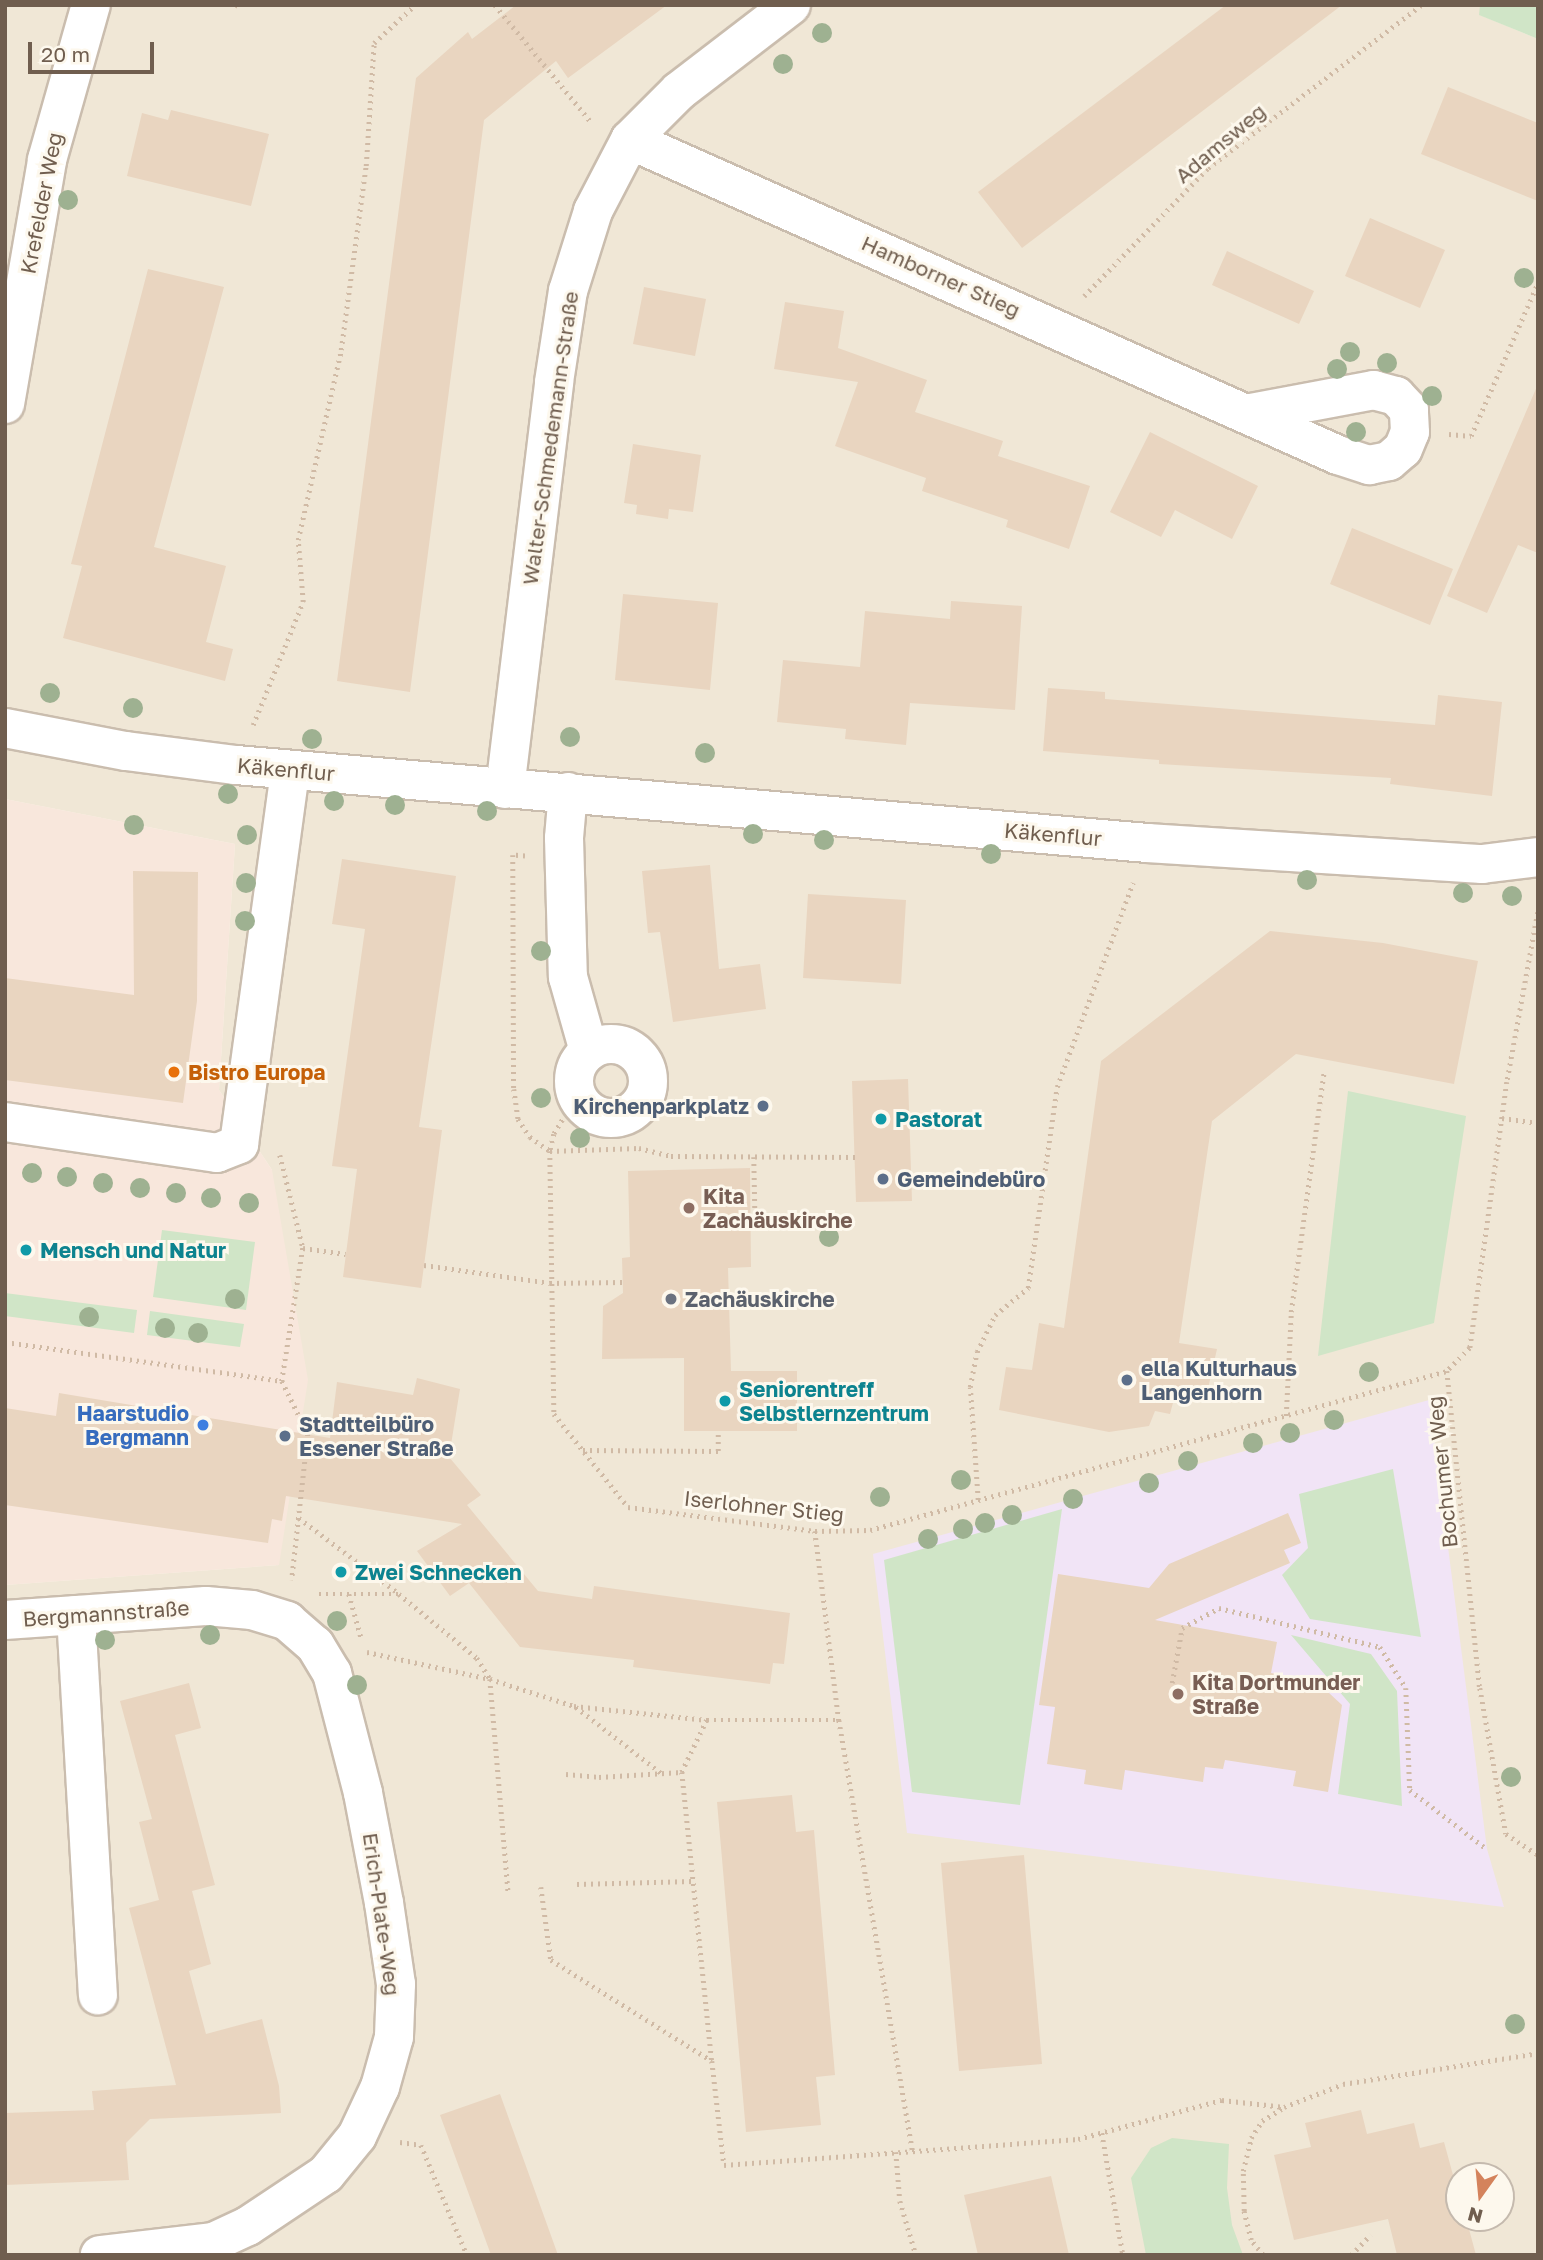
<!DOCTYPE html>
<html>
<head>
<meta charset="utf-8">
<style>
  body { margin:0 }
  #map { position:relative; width:1543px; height:2260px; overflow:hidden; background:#f9f4e7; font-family:"Golos Text",sans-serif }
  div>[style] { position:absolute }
  .residential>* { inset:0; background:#f0e7d6 }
  .commercial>* { inset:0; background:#f8e7dc }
  .education>* { inset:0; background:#f1e4f6 }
  .green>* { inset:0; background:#d0e5c7 }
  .building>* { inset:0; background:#e9d5c0 }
  .path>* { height:4.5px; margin-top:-2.25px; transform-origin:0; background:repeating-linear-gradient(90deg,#d0baa5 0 2px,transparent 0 7px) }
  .roads { filter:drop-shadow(2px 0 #cabdae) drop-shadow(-2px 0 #cabdae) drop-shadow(0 2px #cabdae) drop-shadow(0 -2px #cabdae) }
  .minor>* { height:38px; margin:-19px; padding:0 19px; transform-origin:19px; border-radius:19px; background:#fff }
  .minor>.ring { margin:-19px; padding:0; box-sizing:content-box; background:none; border:38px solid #fff; border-radius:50% }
  .trees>* { width:20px; height:20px; margin:-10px; border-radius:50%; background:#9eb191 }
  .dots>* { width:19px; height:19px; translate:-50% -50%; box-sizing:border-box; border:4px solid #fdf8ed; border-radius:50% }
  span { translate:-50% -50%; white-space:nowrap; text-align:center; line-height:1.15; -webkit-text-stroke:6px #fdf8ed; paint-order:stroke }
  .street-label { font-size:21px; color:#705e4f }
  .food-label { font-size:21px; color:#c56008; font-weight:700 }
  .left { translate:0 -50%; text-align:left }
  .service-label { font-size:21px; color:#4e5e75; font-weight:700 }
  .right { translate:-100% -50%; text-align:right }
  .culture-label { font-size:21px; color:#0d838f; font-weight:700 }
  .education-label { font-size:21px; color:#785e54; font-weight:700 }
  .worship-label { font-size:21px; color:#5b616d; font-weight:700 }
  .shop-label { font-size:21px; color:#366cbe; font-weight:700 }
  .frame { position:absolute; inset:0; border:7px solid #705e4f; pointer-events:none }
  .north { position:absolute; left:1445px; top:2162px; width:70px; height:70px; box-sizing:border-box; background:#fdf8ed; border:2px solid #c5baae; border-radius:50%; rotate:195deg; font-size:19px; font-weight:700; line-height:28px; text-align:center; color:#705e4f }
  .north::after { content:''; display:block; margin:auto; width:24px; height:32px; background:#d4835c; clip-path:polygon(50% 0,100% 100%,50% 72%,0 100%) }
  .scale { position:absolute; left:28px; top:42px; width:126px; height:32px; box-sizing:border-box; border:4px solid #705e4f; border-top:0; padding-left:9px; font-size:21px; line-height:24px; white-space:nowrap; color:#705e4f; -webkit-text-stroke:5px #fdf8ed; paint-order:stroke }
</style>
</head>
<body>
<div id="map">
  <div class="residential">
    <div style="clip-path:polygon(evenodd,5px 5px,1480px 5px,1480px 15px,1538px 39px,1538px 2255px,5px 2255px,5px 1585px,279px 1565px,272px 1170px,219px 1090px,235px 844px,5px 799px,5px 5px,1459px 2176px,1501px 2176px,1501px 2218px,1459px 2218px,1459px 2176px)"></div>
  </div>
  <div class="commercial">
    <div style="clip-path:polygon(5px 799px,235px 844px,219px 1090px,272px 1170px,308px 1380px,279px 1565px,5px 1585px)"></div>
  </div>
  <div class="education">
    <div style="clip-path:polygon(1429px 1400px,1487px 1849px,1504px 1907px,907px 1833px,873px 1554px)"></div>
  </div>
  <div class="green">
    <div style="clip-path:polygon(1480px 5px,1538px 5px,1538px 39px,1479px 15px)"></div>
    <div style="clip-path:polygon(1348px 1091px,1466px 1116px,1434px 1323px,1318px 1356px)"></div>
    <div style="clip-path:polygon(162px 1230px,255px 1242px,246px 1310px,153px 1297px)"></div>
    <div style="clip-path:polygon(5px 1293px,137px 1310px,134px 1333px,5px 1316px)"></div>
    <div style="clip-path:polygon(150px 1311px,244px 1324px,240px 1347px,147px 1335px)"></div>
    <div style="clip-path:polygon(1393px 1469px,1421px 1637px,1310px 1619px,1282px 1575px,1308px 1548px,1299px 1494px)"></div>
    <div style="clip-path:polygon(1062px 1509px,1020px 1805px,912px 1792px,884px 1560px)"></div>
    <div style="clip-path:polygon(1291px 1635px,1371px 1654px,1397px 1691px,1402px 1806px,1338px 1794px,1350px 1704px)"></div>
    <div style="clip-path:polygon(1172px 2138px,1229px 2144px,1227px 2188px,1232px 2225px,1243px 2255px,1146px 2255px,1131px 2178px,1151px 2148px)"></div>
  </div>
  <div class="building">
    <div style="clip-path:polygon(516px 5px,667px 5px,568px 78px,556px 61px,484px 120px,410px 692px,337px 681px,416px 78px,468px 32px,472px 39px)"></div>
    <div style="clip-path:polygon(1226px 5px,1342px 5px,1022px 248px,978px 192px)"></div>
    <div style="clip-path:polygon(1448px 87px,1538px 123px,1538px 201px,1421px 154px)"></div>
    <div style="clip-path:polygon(171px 110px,269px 134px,251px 206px,127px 176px,142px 113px,168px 120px)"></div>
    <div style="clip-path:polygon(1370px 218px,1445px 250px,1420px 308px,1345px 276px)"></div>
    <div style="clip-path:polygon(1227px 251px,1314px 291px,1299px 324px,1212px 285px)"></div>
    <div style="clip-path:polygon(148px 269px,224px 287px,154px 547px,226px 566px,206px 642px,233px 649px,225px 681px,63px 638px,82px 566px,71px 564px)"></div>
    <div style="clip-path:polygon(644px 287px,706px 299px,695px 356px,633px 344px)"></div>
    <div style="clip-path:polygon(785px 302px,844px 311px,838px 348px,927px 380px,915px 412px,1003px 441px,998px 456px,1090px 486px,1069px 549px,1006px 527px,1008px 520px,922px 491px,926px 478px,835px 446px,858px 382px,774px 369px)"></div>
    <div style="clip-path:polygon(1538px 384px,1538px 553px,1518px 545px,1487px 613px,1447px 596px)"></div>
    <div style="clip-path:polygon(1150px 432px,1258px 486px,1232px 539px,1175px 510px,1161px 537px,1110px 512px)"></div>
    <div style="clip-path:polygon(633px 444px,701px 455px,693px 512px,669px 509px,668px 519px,636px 514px,637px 505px,624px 503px)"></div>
    <div style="clip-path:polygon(1352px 528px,1453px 569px,1430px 625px,1330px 584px)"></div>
    <div style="clip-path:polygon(623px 594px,718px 603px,710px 690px,615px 680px)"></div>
    <div style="clip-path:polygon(951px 601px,1022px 606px,1015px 710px,910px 703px,906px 745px,845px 739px,846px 729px,777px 722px,783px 660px,860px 667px,865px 611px,950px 619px)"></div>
    <div style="clip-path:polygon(1048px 688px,1105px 692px,1105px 699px,1435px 725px,1438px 695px,1502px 702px,1492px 796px,1390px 784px,1391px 778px,1159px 764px,1159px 760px,1043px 751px)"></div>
    <div style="clip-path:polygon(342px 859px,456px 876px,419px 1127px,442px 1130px,421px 1288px,343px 1277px,357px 1169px,332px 1166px,365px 929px,332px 924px)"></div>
    <div style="clip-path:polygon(710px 865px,719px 969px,760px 964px,766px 1009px,673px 1022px,660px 932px,648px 933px,642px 871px)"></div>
    <div style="clip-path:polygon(133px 871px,198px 872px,197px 1001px,183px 1103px,5px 1080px,5px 978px,134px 995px)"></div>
    <div style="clip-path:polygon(808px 894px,906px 900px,901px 984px,803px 978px)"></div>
    <div style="clip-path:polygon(1270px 931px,1383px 943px,1478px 961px,1454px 1084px,1296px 1054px,1212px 1121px,1179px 1343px,1217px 1349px,1207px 1393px,1174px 1399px,1170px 1414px,1155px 1411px,1149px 1426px,1109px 1432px,999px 1410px,1006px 1367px,1032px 1370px,1039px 1323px,1064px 1328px,1101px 1061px)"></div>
    <div style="clip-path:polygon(908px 1079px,912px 1201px,856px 1202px,852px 1081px)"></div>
    <div style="clip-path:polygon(750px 1168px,751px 1267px,728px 1268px,731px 1371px,797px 1371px,797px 1431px,684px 1431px,684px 1358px,602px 1359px,603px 1306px,623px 1293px,622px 1258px,630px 1257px,628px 1171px)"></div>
    <div style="clip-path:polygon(417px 1378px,460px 1389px,449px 1457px,481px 1495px,467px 1505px,538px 1591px,592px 1599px,594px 1586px,790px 1613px,784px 1664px,773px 1663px,770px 1684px,633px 1667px,634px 1660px,520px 1647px,469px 1583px,450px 1596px,417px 1551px,462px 1524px,286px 1496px,282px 1521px,272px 1519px,268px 1543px,5px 1505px,5px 1408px,56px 1416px,59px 1393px,330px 1438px,337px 1382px,413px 1395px)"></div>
    <div style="clip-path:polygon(1288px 1513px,1301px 1543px,1284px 1550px,1290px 1563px,1155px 1620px,1277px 1642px,1271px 1673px,1315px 1680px,1342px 1705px,1328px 1792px,1293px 1786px,1296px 1771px,1225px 1760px,1223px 1769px,1205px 1767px,1203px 1782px,1125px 1770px,1122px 1790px,1084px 1784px,1086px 1770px,1047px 1764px,1055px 1707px,1039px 1705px,1058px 1574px,1149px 1588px,1169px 1564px)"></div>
    <div style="clip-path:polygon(189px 1683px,201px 1728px,175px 1735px,215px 1885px,192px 1891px,211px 1964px,189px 1971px,206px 2034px,262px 2019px,279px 2086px,281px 2113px,150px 2119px,126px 2143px,129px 2180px,5px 2185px,5px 2113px,94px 2110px,92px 2091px,176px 2085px,129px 1908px,159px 1900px,139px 1822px,152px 1819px,120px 1701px)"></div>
    <div style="clip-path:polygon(792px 1795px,796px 1832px,814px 1830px,835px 2075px,816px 2077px,821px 2125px,746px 2132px,717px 1802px)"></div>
    <div style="clip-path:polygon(1024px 1855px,1042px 2064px,959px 2071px,941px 1863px)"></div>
    <div style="clip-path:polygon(500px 2094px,527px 2169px,558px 2255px,491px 2255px,440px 2115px)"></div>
    <div style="clip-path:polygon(1361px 2110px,1367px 2134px,1414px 2123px,1420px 2148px,1444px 2142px,1459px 2197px,1459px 2218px,1466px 2218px,1476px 2255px,1397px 2255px,1388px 2219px,1294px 2240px,1274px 2155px,1311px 2147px,1305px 2123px)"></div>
    <div style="clip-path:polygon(1051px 2176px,1069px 2255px,978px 2255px,964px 2195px)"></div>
  </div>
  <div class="path">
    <div style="left:236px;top:5px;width:3px;rotate:18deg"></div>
    <div style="left:495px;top:5px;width:153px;rotate:50.6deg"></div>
    <div style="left:1084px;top:296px;width:178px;rotate:-45.9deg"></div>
    <div style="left:1208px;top:168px;width:268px;rotate:-37.4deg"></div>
    <div style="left:1449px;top:434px;width:22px;rotate:5deg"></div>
    <div style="left:1471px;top:436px;width:167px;rotate:-66.4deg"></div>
    <div style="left:253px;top:725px;width:133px;rotate:-67.9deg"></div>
    <div style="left:303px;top:602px;width:62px;rotate:-94.6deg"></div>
    <div style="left:298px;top:540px;width:195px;rotate:-77.2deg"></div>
    <div style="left:341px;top:350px;width:186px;rotate:-82.3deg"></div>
    <div style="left:366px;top:166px;width:123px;rotate:-86.3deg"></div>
    <div style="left:374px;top:43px;width:56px;rotate:-42.8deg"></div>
    <div style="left:525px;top:856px;width:12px;rotate:-175deg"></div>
    <div style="left:513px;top:855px;width:234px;rotate:89.8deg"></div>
    <div style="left:514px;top:1089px;width:30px;rotate:82deg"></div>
    <div style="left:518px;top:1119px;width:22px;rotate:56deg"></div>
    <div style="left:530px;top:1137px;width:24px;rotate:35deg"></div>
    <div style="left:550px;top:1151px;width:89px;rotate:-1.9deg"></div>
    <div style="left:639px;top:1148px;width:33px;rotate:14deg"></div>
    <div style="left:671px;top:1156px;width:184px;rotate:0.3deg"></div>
    <div style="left:1538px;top:912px;width:173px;rotate:100.3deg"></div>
    <div style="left:1507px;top:1082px;width:269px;rotate:97.9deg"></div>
    <div style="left:1470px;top:1348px;width:33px;rotate:135deg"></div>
    <div style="left:1447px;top:1371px;width:319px;rotate:84.1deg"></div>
    <div style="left:1480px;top:1688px;width:148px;rotate:79.9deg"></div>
    <div style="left:1506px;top:1834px;width:38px;rotate:33deg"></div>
    <div style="left:577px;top:1096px;width:44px;rotate:121.2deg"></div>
    <div style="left:554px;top:1134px;width:17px;rotate:103deg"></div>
    <div style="left:550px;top:1151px;width:263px;rotate:89.1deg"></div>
    <div style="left:554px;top:1414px;width:119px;rotate:51.5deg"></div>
    <div style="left:628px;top:1507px;width:189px;rotate:7.3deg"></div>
    <div style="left:815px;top:1531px;width:55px;rotate:-1deg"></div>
    <div style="left:870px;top:1530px;width:599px;rotate:-15.41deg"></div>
    <div style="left:1502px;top:1118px;width:36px;rotate:8deg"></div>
    <div style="left:280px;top:1155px;width:96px;rotate:76.1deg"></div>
    <div style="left:303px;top:1248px;width:135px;rotate:99deg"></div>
    <div style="left:282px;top:1381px;width:59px;rotate:63.9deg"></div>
    <div style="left:308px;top:1434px;width:147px;rotate:96.3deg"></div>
    <div style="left:754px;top:1157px;width:53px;rotate:88.9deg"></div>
    <div style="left:303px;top:1248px;width:43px;rotate:7.9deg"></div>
    <div style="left:424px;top:1265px;width:127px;rotate:8.1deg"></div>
    <div style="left:550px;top:1283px;width:73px;rotate:-0.8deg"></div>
    <div style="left:5px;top:1342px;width:280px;rotate:8deg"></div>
    <div style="left:1286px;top:1416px;width:104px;rotate:-87.2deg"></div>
    <div style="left:1291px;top:1312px;width:242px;rotate:-82.2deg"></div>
    <div style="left:583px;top:1450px;width:135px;rotate:0.4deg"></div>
    <div style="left:718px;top:1451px;width:20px;rotate:-90deg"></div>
    <div style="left:978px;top:1500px;width:113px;rotate:-94deg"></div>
    <div style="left:970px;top:1387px;width:36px;rotate:-79deg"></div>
    <div style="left:977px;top:1352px;width:41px;rotate:-64.1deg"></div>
    <div style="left:995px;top:1315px;width:43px;rotate:-39.3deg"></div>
    <div style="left:1028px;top:1288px;width:203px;rotate:-81.8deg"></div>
    <div style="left:1057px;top:1087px;width:218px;rotate:-69.6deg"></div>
    <div style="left:299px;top:1518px;width:124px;rotate:37.1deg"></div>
    <div style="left:815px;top:1531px;width:191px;rotate:82.8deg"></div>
    <div style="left:839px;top:1720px;width:437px;rotate:80.3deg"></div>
    <div style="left:319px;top:1594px;width:80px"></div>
    <div style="left:399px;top:1594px;width:101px;rotate:39.4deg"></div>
    <div style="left:477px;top:1658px;width:25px;rotate:58deg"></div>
    <div style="left:490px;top:1679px;width:88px;rotate:17.8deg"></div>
    <div style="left:574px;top:1706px;width:134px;rotate:6deg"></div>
    <div style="left:707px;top:1720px;width:132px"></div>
    <div style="left:349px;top:1594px;width:45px;rotate:74.4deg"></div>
    <div style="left:367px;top:1652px;width:126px;rotate:12.4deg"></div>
    <div style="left:490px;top:1679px;width:213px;rotate:85.1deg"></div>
    <div style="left:1172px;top:1683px;width:56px;rotate:-79.7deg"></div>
    <div style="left:1182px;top:1628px;width:42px;rotate:-28.4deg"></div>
    <div style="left:1219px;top:1608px;width:166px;rotate:13.6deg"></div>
    <div style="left:1380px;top:1647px;width:49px;rotate:57.6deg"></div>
    <div style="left:1406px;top:1688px;width:102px;rotate:87.8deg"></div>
    <div style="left:1410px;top:1790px;width:97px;rotate:37.5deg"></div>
    <div style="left:576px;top:1707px;width:108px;rotate:37.8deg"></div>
    <div style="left:707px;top:1720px;width:58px;rotate:115.7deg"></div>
    <div style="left:682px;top:1772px;width:290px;rotate:84.1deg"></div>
    <div style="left:566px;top:1774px;width:33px;rotate:5deg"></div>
    <div style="left:599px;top:1777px;width:83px;rotate:-3.4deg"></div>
    <div style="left:577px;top:1884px;width:116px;rotate:-1.5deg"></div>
    <div style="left:541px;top:1887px;width:74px;rotate:82.2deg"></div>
    <div style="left:551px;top:1960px;width:190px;rotate:32.1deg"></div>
    <div style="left:712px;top:2061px;width:105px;rotate:83.4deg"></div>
    <div style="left:724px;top:2165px;width:355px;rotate:-4.2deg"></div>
    <div style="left:1078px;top:2139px;width:149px;rotate:-15.2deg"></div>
    <div style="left:1222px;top:2100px;width:62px;rotate:6.4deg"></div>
    <div style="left:1284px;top:2107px;width:63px;rotate:-21.3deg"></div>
    <div style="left:1343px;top:2084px;width:197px;rotate:-9deg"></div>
    <div style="left:1102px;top:2133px;width:124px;rotate:80.2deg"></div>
    <div style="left:400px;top:2142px;width:21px;rotate:8deg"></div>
    <div style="left:421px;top:2145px;width:119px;rotate:67.3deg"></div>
    <div style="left:896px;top:2152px;width:49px;rotate:85.3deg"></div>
    <div style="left:900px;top:2201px;width:56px;rotate:73.5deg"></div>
    <div style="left:1263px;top:2255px;width:19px;rotate:-129deg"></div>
    <div style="left:1251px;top:2240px;width:30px;rotate:-104deg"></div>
    <div style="left:1244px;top:2211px;width:40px;rotate:-91.4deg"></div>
    <div style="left:1243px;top:2171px;width:34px;rotate:-76deg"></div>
    <div style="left:1251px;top:2138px;width:20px;rotate:-57deg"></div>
    <div style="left:1262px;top:2121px;width:26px;rotate:-32deg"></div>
    <div style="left:1351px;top:2255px;width:28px;rotate:-46deg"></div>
  </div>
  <div class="roads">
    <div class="minor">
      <div style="left:630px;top:140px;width:775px;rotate:23.99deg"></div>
      <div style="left:1338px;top:455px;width:33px;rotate:18deg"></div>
      <div style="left:1369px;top:465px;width:20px;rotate:-11deg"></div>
      <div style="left:1389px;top:461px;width:18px;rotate:-41deg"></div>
      <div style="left:1403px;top:449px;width:18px;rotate:-68deg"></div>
      <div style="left:1410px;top:432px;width:22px;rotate:-93deg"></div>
      <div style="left:1409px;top:410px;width:19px;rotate:-133deg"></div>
      <div style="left:1396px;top:396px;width:23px;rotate:-165deg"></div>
      <div style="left:1374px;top:390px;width:125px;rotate:169.4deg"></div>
      <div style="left:5px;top:404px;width:248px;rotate:-80.2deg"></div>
      <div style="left:47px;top:160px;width:161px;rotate:-74.2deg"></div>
      <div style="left:5px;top:728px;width:123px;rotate:10.8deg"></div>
      <div style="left:126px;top:751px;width:111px;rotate:7.3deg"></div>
      <div style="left:236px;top:765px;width:914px;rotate:4.89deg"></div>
      <div style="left:1147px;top:843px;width:336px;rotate:3.6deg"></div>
      <div style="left:1482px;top:864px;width:56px;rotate:-7.1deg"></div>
      <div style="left:505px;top:789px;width:410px;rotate:-83.1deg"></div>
      <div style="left:554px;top:382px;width:92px;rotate:-81.3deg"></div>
      <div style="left:568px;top:291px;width:84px;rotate:-72.6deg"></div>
      <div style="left:593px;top:211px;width:80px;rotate:-62.5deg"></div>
      <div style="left:630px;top:140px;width:69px;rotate:-45deg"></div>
      <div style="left:679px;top:91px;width:141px;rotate:-37.5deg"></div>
      <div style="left:568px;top:792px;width:46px;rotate:95deg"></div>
      <div style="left:564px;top:838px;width:139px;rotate:88.4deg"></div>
      <div style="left:568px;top:977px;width:77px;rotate:74.2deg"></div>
      <div class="ring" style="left:574px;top:1044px;width:36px;height:36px"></div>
      <div style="left:5px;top:1122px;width:214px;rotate:8.3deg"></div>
      <div style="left:217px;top:1153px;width:24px;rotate:-22deg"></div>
      <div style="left:239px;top:1144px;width:377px;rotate:-82.2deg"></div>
      <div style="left:76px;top:1615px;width:381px;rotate:86.7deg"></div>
      <div style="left:5px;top:1620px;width:201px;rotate:-4deg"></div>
      <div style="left:206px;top:1606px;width:46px;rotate:5deg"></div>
      <div style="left:252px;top:1610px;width:37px;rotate:17deg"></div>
      <div style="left:287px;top:1621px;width:37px;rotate:41deg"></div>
      <div style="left:315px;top:1645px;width:33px;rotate:59deg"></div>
      <div style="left:332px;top:1673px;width:124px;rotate:75.5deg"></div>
      <div style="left:363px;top:1793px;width:112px;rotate:79.2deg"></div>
      <div style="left:384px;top:1903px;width:82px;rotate:81.6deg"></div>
      <div style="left:396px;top:1984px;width:53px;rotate:92.2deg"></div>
      <div style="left:394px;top:2037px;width:52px;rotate:105.6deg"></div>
      <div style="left:380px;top:2087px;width:54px;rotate:115.1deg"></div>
      <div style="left:357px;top:2136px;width:49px;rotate:129.2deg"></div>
      <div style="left:326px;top:2174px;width:94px;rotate:146.3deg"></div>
      <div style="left:248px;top:2226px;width:38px;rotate:155deg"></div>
      <div style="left:214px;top:2242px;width:115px;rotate:173.5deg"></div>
    </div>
  </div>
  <div class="trees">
    <div style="left:822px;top:33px"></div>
    <div style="left:783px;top:64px"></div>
    <div style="left:68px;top:200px"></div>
    <div style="left:1524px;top:278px"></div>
    <div style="left:1350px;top:352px"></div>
    <div style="left:1387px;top:363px"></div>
    <div style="left:1337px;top:369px"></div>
    <div style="left:1432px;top:396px"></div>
    <div style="left:1356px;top:432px"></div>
    <div style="left:50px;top:693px"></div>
    <div style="left:133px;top:708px"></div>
    <div style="left:570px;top:737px"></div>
    <div style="left:312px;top:739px"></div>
    <div style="left:705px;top:753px"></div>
    <div style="left:228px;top:794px"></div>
    <div style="left:334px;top:801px"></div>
    <div style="left:395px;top:805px"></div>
    <div style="left:487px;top:811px"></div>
    <div style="left:134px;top:825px"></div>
    <div style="left:753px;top:834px"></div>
    <div style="left:247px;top:835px"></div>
    <div style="left:824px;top:840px"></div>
    <div style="left:991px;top:854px"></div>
    <div style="left:1307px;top:880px"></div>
    <div style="left:246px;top:883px"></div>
    <div style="left:1463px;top:893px"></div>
    <div style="left:1512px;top:896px"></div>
    <div style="left:245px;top:921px"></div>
    <div style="left:541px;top:951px"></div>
    <div style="left:541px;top:1098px"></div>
    <div style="left:580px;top:1138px"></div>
    <div style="left:32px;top:1173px"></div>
    <div style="left:67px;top:1177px"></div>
    <div style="left:103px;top:1183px"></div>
    <div style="left:140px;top:1188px"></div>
    <div style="left:176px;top:1193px"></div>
    <div style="left:211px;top:1198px"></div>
    <div style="left:249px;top:1203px"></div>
    <div style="left:829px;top:1237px"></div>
    <div style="left:235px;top:1299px"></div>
    <div style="left:89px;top:1317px"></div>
    <div style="left:165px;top:1328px"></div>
    <div style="left:198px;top:1333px"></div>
    <div style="left:1369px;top:1372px"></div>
    <div style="left:1334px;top:1420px"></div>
    <div style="left:1290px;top:1433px"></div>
    <div style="left:1253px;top:1443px"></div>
    <div style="left:1188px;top:1461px"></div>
    <div style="left:961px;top:1480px"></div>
    <div style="left:1149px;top:1483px"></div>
    <div style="left:880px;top:1497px"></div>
    <div style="left:1073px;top:1499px"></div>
    <div style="left:1012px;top:1515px"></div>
    <div style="left:985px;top:1523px"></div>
    <div style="left:963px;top:1529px"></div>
    <div style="left:928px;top:1539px"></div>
    <div style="left:337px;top:1621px"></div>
    <div style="left:210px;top:1635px"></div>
    <div style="left:105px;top:1640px"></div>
    <div style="left:357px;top:1685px"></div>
    <div style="left:1511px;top:1777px"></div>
    <div style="left:1515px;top:2024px"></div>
  </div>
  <div class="dots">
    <div style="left:174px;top:1072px;background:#e8710a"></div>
    <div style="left:763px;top:1106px;background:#5c6f8a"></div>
    <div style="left:881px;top:1119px;background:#0f9aa8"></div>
    <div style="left:883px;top:1179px;background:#5c6f8a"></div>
    <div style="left:689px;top:1208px;background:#8d6e63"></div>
    <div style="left:26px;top:1250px;background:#0f9aa8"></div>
    <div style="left:671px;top:1299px;background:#6b7280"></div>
    <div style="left:1127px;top:1380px;background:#5c6f8a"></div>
    <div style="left:725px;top:1401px;background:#0f9aa8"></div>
    <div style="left:203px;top:1425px;background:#3f7fe0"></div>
    <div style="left:285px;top:1436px;background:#5c6f8a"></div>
    <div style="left:341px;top:1572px;background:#0f9aa8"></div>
    <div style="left:1178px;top:1694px;background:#8d6e63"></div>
  </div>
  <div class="street-label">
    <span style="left:1220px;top:143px;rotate:-40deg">Adamsweg</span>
    <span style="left:41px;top:203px;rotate:-79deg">Krefelder Weg</span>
    <span style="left:941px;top:276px;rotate:24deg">Hamborner Stieg</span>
    <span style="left:550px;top:438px;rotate:-82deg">Walter-Schmedemann-Straße</span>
    <span style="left:286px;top:769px;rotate:5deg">Käkenflur</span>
    <span style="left:1053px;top:834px;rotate:5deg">Käkenflur</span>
    <span style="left:1442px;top:1472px;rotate:-96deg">Bochumer Weg</span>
    <span style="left:764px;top:1506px;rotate:6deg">Iserlohner Stieg</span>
    <span style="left:106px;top:1613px;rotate:-4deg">Bergmannstraße</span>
    <span style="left:382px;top:1914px;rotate:82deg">Erich-Plate-Weg</span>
  </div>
  <div class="food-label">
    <span class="left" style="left:188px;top:1072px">Bistro Europa</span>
  </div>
  <div class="service-label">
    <span class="right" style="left:749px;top:1106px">Kirchenparkplatz</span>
    <span class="left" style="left:897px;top:1179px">Gemeindebüro</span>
    <span class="left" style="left:1141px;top:1380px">ella Kulturhaus<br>Langenhorn</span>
    <span class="left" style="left:299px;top:1436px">Stadtteilbüro<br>Essener Straße</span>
  </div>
  <div class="culture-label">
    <span class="left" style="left:895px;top:1119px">Pastorat</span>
    <span class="left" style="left:40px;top:1250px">Mensch und Natur</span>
    <span class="left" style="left:739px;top:1401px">Seniorentreff<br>Selbstlernzentrum</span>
    <span class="left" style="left:355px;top:1572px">Zwei Schnecken</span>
  </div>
  <div class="education-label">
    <span class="left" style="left:703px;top:1208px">Kita<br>Zachäuskirche</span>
    <span class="left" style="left:1192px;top:1694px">Kita Dortmunder<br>Straße</span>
  </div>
  <div class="worship-label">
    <span class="left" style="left:685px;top:1299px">Zachäuskirche</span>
  </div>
  <div class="shop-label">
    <span class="right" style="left:189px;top:1425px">Haarstudio<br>Bergmann</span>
  </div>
  <div class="frame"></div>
  <div class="north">N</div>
  <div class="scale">20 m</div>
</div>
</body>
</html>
